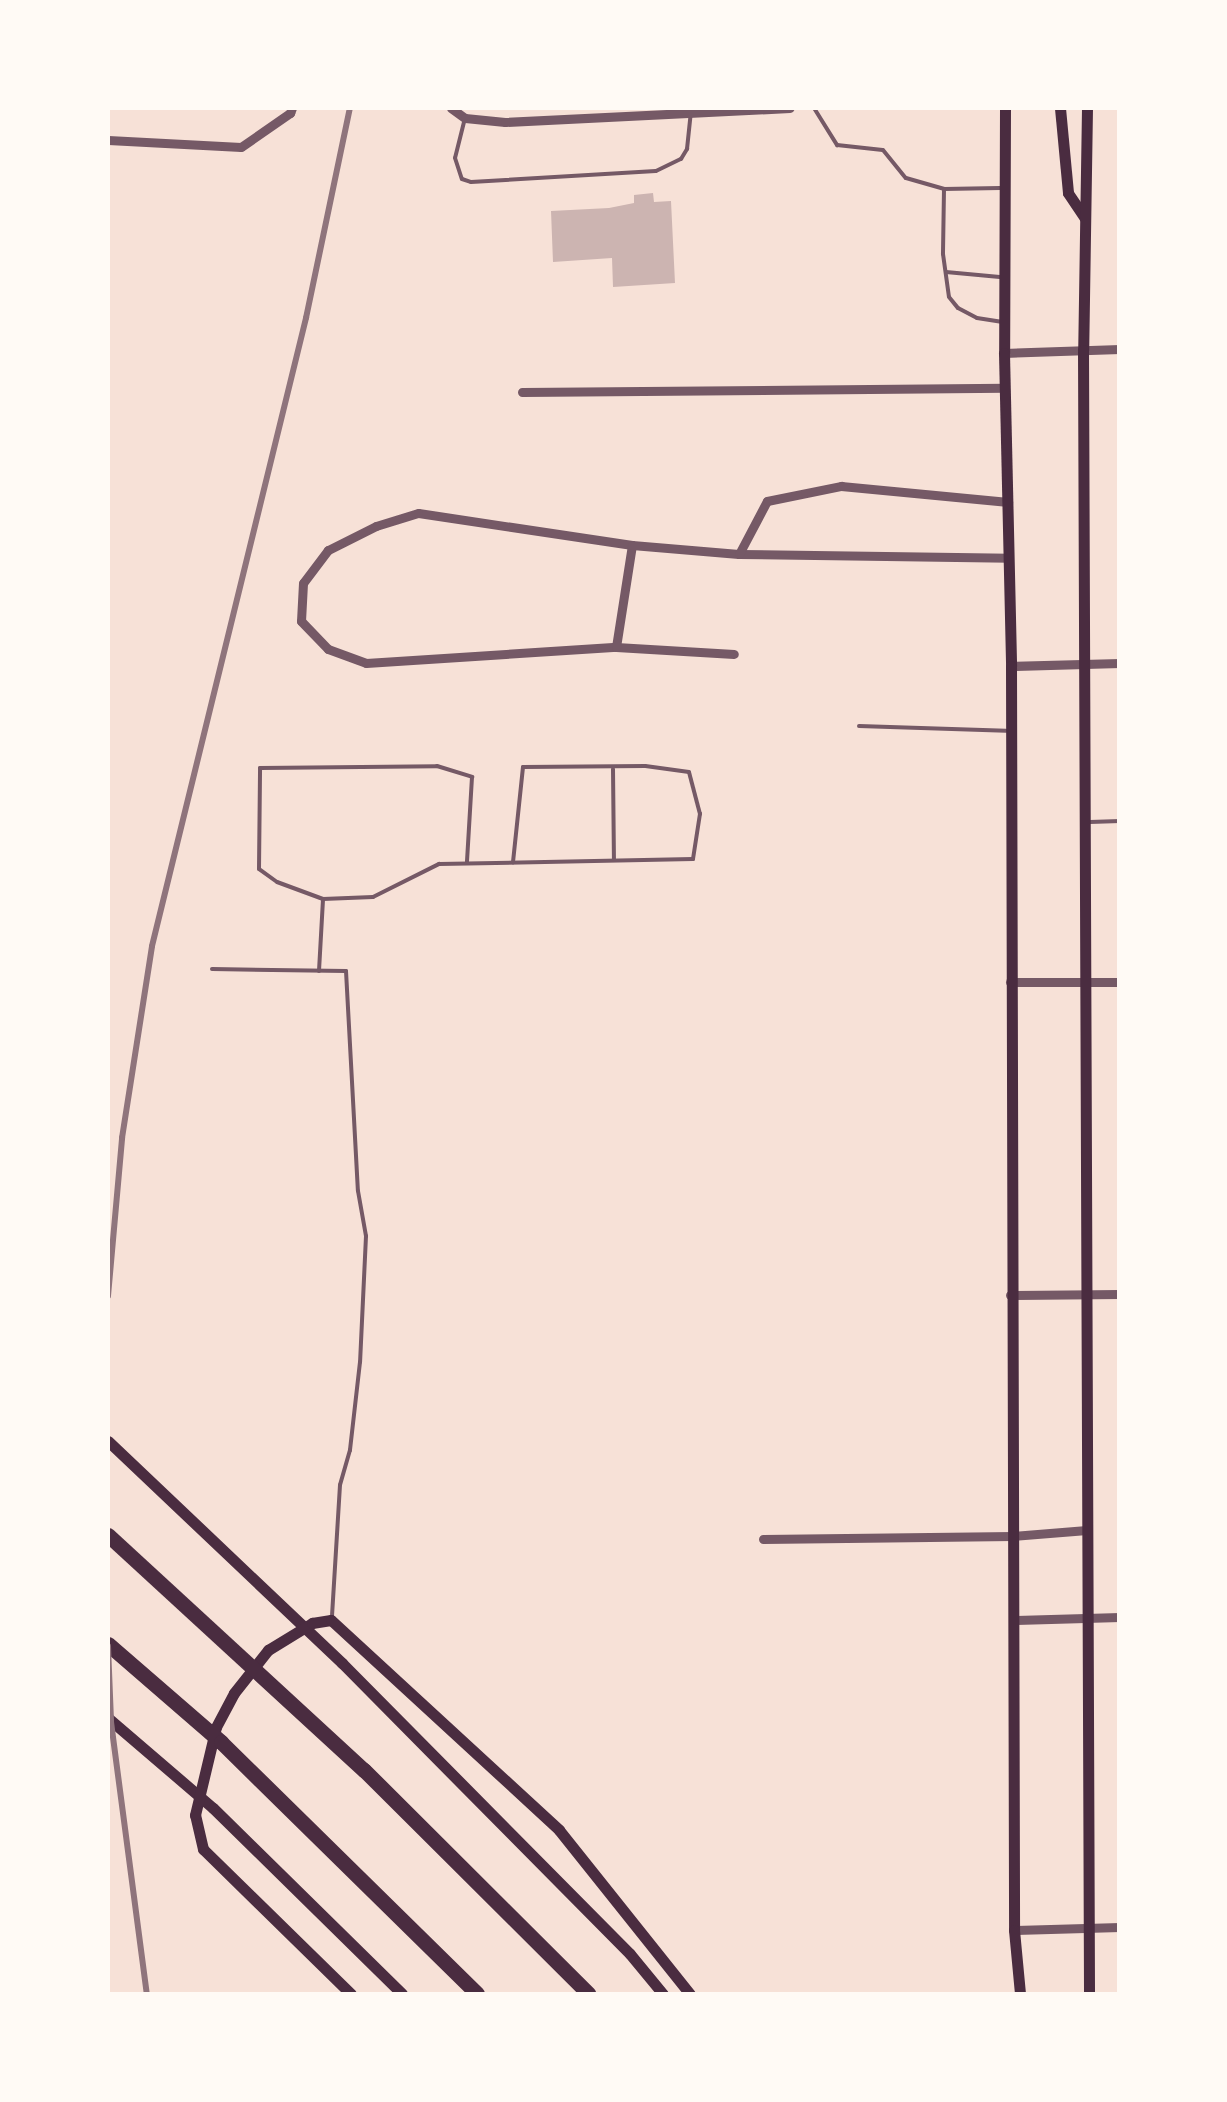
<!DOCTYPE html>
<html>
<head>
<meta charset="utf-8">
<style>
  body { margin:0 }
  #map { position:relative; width:1227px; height:2102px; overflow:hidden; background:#f7e1d7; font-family:"Fira Sans",sans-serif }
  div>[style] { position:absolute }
  .building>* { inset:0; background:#ccb4b1 }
  .service>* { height:4px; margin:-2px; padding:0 2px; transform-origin:2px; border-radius:2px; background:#755966 }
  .minor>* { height:9px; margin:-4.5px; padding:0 4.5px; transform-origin:4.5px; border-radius:4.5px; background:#755966 }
  .secondary>* { height:11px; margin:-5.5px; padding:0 5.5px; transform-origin:5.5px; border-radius:5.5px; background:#4a2c40 }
  .motorway>* { height:15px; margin:-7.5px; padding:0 7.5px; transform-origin:7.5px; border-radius:7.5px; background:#4a2c40 }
  .rail>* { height:6px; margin:-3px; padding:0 3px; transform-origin:3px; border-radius:3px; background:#8f747c }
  span { translate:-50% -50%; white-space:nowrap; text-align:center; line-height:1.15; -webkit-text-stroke:9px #fffaf5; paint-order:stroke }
  .frame { position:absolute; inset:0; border:110px solid #fffaf5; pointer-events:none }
</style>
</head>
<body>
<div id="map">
  <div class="building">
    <div style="clip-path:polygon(653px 193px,654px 202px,671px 201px,675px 283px,613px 287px,612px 258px,553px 262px,551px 211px,609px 208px,634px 203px,634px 195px)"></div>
  </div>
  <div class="service">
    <div style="left:814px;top:108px;width:44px;rotate:58.1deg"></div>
    <div style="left:837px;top:145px;width:46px;rotate:6.2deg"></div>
    <div style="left:883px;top:150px;width:36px;rotate:51deg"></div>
    <div style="left:906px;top:178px;width:40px;rotate:16deg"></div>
    <div style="left:465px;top:118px;width:41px;rotate:104deg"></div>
    <div style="left:455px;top:158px;width:22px;rotate:72deg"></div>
    <div style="left:462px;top:179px;width:9px;rotate:18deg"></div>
    <div style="left:471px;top:182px;width:185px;rotate:-3.4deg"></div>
    <div style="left:656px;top:171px;width:28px;rotate:-26deg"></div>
    <div style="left:681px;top:159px;width:12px;rotate:-59deg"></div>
    <div style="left:687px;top:149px;width:36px;rotate:-84deg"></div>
    <div style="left:1000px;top:188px;width:56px;rotate:179deg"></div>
    <div style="left:944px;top:189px;width:65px;rotate:90.9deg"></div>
    <div style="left:943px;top:254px;width:43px;rotate:82.1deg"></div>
    <div style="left:949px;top:297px;width:14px;rotate:51deg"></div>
    <div style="left:958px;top:308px;width:21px;rotate:28deg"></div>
    <div style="left:977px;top:318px;width:26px;rotate:9deg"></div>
    <div style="left:946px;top:272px;width:54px;rotate:5.3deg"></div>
    <div style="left:859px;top:726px;width:147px;rotate:1.9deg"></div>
    <div style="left:613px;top:769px;width:91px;rotate:89.4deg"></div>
    <div style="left:1090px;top:822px;width:30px;rotate:-2deg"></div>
    <div style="left:323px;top:899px;width:49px;rotate:-159.7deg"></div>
    <div style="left:277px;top:882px;width:22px;rotate:-144deg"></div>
    <div style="left:259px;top:869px;width:101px;rotate:-89.4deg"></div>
    <div style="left:260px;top:768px;width:177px;rotate:-0.6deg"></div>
    <div style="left:437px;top:766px;width:37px;rotate:17deg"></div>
    <div style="left:472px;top:777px;width:85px;rotate:93.4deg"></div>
    <div style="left:212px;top:969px;width:134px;rotate:0.9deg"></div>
    <div style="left:346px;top:971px;width:220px;rotate:86.9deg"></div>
    <div style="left:358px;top:1191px;width:46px;rotate:79.9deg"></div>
    <div style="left:366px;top:1236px;width:126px;rotate:92.7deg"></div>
    <div style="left:360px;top:1362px;width:89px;rotate:96.5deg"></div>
    <div style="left:350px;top:1450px;width:36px;rotate:106deg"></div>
    <div style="left:340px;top:1485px;width:130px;rotate:93.5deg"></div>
    <div style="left:319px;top:971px;width:72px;rotate:-86.8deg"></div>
    <div style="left:323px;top:899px;width:50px;rotate:-2.3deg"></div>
    <div style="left:373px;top:897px;width:74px;rotate:-26.6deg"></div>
    <div style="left:439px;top:864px;width:254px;rotate:-1.1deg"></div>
    <div style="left:693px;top:859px;width:46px;rotate:-81.2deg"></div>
    <div style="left:700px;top:814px;width:43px;rotate:-104.7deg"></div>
    <div style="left:689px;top:772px;width:44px;rotate:-172.2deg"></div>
    <div style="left:645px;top:766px;width:122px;rotate:179.5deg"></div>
    <div style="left:523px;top:767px;width:96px;rotate:96deg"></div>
  </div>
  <div class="minor">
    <div style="left:451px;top:108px;width:17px;rotate:36deg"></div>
    <div style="left:465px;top:118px;width:40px;rotate:5.7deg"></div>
    <div style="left:505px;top:122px;width:285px;rotate:-2.8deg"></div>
    <div style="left:108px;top:140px;width:133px;rotate:3deg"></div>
    <div style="left:241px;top:147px;width:60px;rotate:-34.8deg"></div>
    <div style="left:290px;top:113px;width:5px;rotate:-68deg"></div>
    <div style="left:1004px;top:353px;width:116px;rotate:-2deg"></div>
    <div style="left:522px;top:392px;width:483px;rotate:-0.5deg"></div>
    <div style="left:632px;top:545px;width:216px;rotate:-171.5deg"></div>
    <div style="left:418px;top:513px;width:44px;rotate:162.8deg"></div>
    <div style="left:376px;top:526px;width:54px;rotate:153.4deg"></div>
    <div style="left:328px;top:550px;width:41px;rotate:127.1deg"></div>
    <div style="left:303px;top:583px;width:38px;rotate:93deg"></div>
    <div style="left:301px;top:621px;width:39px;rotate:46deg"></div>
    <div style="left:328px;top:649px;width:40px;rotate:20.2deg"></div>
    <div style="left:366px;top:663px;width:251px;rotate:-3.7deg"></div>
    <div style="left:616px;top:647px;width:118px;rotate:3.4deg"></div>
    <div style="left:739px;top:554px;width:270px;rotate:0.8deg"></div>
    <div style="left:616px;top:647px;width:103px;rotate:-81.1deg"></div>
    <div style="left:632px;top:545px;width:107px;rotate:4.8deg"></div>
    <div style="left:739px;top:554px;width:60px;rotate:-62.2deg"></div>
    <div style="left:767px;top:501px;width:76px;rotate:-11.5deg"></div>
    <div style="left:841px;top:486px;width:168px;rotate:5.5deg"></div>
    <div style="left:1011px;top:666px;width:109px;rotate:-1.6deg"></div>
    <div style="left:1010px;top:982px;width:110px"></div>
    <div style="left:1010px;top:1295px;width:110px;rotate:-0.5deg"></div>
    <div style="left:763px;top:1539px;width:250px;rotate:-0.7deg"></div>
    <div style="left:1013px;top:1536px;width:74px;rotate:-4.6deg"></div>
    <div style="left:1016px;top:1620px;width:104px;rotate:-1.7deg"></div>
    <div style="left:1014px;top:1930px;width:106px;rotate:-1.6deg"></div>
  </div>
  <div class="secondary">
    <div style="left:1005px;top:108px;width:245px;rotate:90.2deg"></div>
    <div style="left:1004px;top:353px;width:313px;rotate:88.7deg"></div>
    <div style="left:1011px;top:666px;width:1264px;rotate:89.86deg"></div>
    <div style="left:1014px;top:1930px;width:64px;rotate:84.6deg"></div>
    <div style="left:1060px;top:108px;width:85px;rotate:84.6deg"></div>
    <div style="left:1068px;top:193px;width:30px;rotate:56deg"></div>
    <div style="left:1087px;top:108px;width:242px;rotate:90.9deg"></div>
    <div style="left:1083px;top:350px;width:1644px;rotate:89.79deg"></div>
    <div style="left:108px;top:1441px;width:323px;rotate:43.5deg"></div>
    <div style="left:342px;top:1663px;width:409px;rotate:45.3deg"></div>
    <div style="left:630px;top:1954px;width:52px;rotate:50.5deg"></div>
    <div style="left:108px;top:1718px;width:138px;rotate:40.6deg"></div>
    <div style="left:213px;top:1808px;width:265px;rotate:44.5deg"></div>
    <div style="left:351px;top:1994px;width:207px;rotate:-135.6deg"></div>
    <div style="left:203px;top:1849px;width:35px;rotate:-103deg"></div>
    <div style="left:195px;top:1815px;width:90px;rotate:-76.6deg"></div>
    <div style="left:216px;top:1727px;width:38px;rotate:-62deg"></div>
    <div style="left:234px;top:1693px;width:55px;rotate:-51.7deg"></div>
    <div style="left:268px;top:1650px;width:52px;rotate:-31.5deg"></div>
    <div style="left:312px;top:1623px;width:19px;rotate:-9deg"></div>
    <div style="left:331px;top:1620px;width:310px;rotate:42.6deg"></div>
    <div style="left:559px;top:1830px;width:210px;rotate:51.4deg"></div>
  </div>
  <div class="motorway">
    <div style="left:108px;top:1535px;width:348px;rotate:42.6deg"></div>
    <div style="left:364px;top:1770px;width:317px;rotate:44.9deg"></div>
    <div style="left:108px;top:1644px;width:150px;rotate:40.9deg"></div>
    <div style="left:221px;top:1742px;width:359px;rotate:44.5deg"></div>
  </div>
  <div class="rail">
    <div style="left:108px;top:1296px;width:159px;rotate:-84.9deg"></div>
    <div style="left:122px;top:1138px;width:194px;rotate:-81.1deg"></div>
    <div style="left:152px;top:946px;width:647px;rotate:-76.22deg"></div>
    <div style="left:306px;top:318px;width:215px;rotate:-78.2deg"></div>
    <div style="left:108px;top:1646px;width:76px;rotate:87.7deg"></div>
    <div style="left:111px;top:1722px;width:274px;rotate:82.5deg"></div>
  </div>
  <div class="frame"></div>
</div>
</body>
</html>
